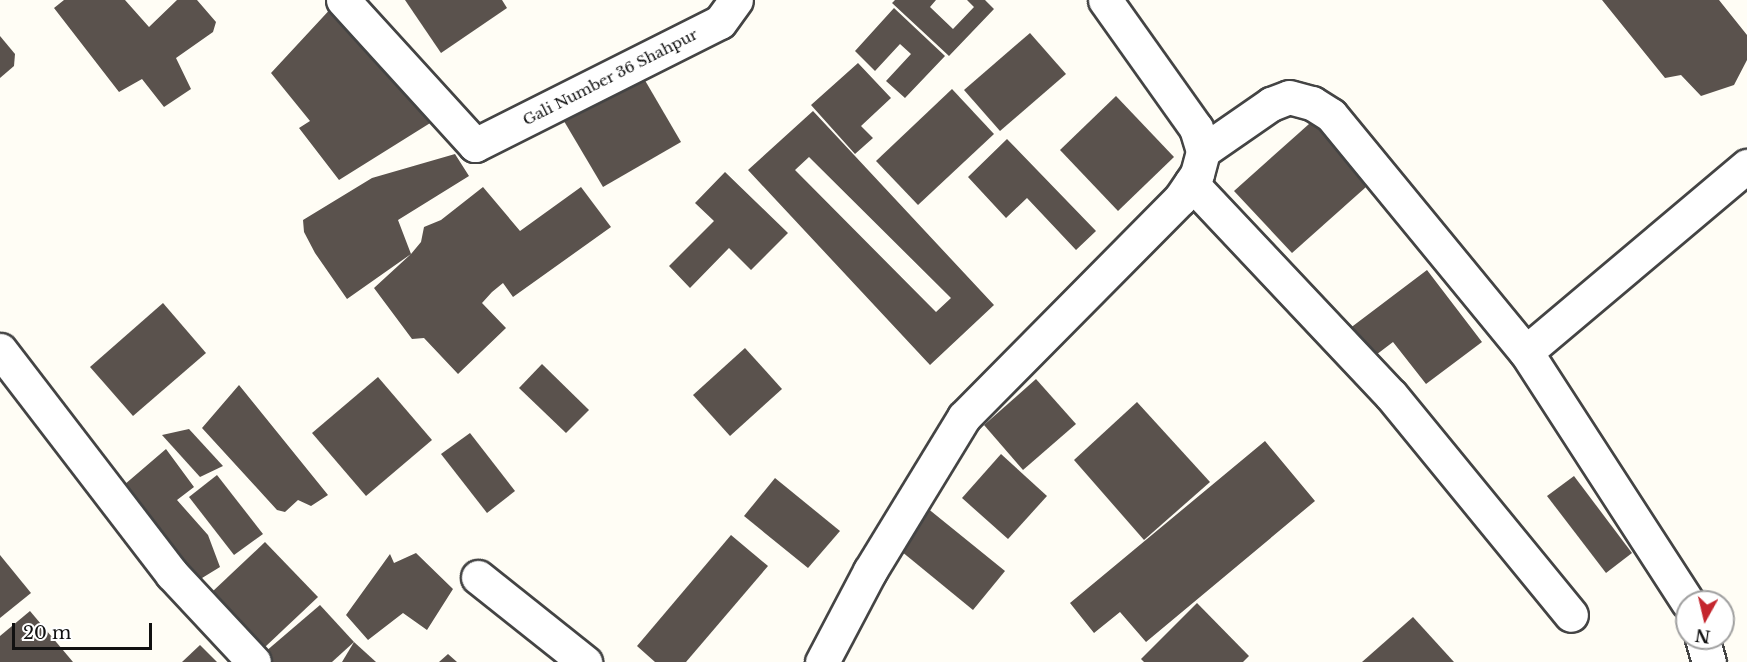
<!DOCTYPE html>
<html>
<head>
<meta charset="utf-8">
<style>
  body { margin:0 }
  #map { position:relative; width:1747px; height:662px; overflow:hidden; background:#fffdf5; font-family:"Libre Baskerville",serif }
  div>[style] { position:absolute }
  .building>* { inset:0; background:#5a524d }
  .roads { filter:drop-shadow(2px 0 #444) drop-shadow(-2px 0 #444) drop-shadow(0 2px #444) drop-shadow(0 -2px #444) }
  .minor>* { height:33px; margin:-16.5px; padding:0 16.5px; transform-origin:16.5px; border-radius:16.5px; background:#fff }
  span { translate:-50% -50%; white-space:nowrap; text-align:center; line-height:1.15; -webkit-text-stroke:6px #fff; paint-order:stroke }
  .street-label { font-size:15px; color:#111 }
  .north { position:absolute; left:1675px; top:590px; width:60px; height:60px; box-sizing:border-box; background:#fff; border:2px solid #a0a0a0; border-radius:50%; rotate:188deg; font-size:16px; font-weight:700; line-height:24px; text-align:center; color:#111 }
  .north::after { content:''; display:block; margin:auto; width:21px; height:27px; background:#c4262e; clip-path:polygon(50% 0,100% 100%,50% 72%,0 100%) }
  .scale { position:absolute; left:12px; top:623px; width:140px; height:27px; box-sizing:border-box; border:3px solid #111; border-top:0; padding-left:8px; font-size:18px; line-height:21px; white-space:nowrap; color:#111; -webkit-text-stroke:4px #fff; paint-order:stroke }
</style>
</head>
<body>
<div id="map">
  <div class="building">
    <div style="clip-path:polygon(64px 0,125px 0,149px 27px,177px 0,197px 0,216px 22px,213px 32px,176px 58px,191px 89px,164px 107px,142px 79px,119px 92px,54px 8px)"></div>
    <div style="clip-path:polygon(405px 0,502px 0,507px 8px,441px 53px)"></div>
    <div style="clip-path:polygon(895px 0,936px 0,930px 7px,953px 29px,974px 7px,967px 0,985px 0,994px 9px,949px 56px,892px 3px)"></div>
    <div style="clip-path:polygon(1602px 0,1719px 0,1747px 35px,1747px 60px,1734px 85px,1701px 96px,1681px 75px,1665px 78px)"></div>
    <div style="clip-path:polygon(335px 4px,435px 120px,339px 180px,299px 128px,310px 121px,271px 73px)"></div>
    <div style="clip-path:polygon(894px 8px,945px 56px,905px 98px,886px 81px,911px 54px,900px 44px,875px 71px,855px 51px)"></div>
    <div style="clip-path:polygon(1030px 33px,1066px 74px,1000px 131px,964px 90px)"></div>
    <div style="clip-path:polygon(0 36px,15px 54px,14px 66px,0 78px)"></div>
    <div style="clip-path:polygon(858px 63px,891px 98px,861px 126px,873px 138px,855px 154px,811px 105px)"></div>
    <div style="clip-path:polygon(636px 65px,681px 142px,603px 187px,558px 111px)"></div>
    <div style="clip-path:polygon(952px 89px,994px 134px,918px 205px,876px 161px)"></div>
    <div style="clip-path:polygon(1116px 96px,1174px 157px,1118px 211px,1060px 150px)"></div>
    <div style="clip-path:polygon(evenodd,813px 111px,994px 305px,930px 365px,748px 170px,813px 111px,809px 157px,951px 298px,936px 312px,795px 170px,809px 157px)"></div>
    <div style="clip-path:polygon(1318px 116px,1375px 179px,1292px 253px,1234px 191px)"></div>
    <div style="clip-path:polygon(1007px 139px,1096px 231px,1076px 250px,1027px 198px,1006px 218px,968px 177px)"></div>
    <div style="clip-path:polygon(455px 154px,469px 176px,398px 220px,411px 254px,421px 242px,424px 227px,441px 220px,483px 187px,520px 231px,581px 187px,611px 227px,513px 297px,503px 283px,492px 292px,482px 303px,506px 328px,458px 374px,424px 338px,412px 339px,374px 288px,411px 254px,347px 299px,315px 253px,304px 232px,303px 220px,372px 178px)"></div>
    <div style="clip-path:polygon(725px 172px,788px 233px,751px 270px,729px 248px,690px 288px,669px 266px,714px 221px,695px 203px)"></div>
    <div style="clip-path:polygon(1427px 270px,1482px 342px,1426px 384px,1393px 342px,1368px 361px,1345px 332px)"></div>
    <div style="clip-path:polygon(163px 303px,206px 353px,133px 416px,90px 367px)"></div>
    <div style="clip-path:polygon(745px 348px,782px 389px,730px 436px,693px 395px)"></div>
    <div style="clip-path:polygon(542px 364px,589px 410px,566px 433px,519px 388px)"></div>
    <div style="clip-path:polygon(378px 377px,432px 440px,366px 496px,312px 433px)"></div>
    <div style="clip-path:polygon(1036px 379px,1076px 424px,1023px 470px,984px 425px)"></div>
    <div style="clip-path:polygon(239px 385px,328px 495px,311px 506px,298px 500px,285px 512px,277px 510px,202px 428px)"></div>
    <div style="clip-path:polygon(1137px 402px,1210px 482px,1144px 540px,1074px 460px)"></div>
    <div style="clip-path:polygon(189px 429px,223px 466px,200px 477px,162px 435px)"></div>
    <div style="clip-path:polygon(470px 433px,515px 491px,487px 513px,441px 454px)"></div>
    <div style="clip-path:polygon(1265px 441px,1315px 501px,1146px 642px,1120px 612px,1094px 633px,1070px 603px)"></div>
    <div style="clip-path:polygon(166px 449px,194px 487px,177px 500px,208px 535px,220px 567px,189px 586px,117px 491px)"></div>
    <div style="clip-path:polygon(1001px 454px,1047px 496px,1008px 539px,962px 498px)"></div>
    <div style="clip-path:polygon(217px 475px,263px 534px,234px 555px,189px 497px)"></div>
    <div style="clip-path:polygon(1574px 476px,1632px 553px,1606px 573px,1547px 496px)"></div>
    <div style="clip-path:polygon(775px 478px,840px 531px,808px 568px,744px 516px)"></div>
    <div style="clip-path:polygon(921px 503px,1005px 571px,973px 610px,890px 542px)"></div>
    <div style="clip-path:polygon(731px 535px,768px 566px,686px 662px,655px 662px,637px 646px)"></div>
    <div style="clip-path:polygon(265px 542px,318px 597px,265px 647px,212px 592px)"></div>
    <div style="clip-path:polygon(416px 553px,453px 589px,427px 630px,403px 613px,368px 640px,346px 615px,390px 554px,394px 563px)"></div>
    <div style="clip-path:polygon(0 555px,31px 593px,0 618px)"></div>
    <div style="clip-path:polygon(1197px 603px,1249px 656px,1243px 662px,1144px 662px,1141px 659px)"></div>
    <div style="clip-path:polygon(320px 605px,354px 642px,332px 662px,273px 662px,265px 652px)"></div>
    <div style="clip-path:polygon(30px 611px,73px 662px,0 662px,0 636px)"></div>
    <div style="clip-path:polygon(1413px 617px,1454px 662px,1362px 662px)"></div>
    <div style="clip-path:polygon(354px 642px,376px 662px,342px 662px)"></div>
    <div style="clip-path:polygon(200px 645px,217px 662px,182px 662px)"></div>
    <div style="clip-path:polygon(448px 654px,457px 662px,439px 662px)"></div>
  </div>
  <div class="roads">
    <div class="minor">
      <div style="left:343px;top:0;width:196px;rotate:47.7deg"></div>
      <div style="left:475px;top:145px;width:274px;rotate:-26.7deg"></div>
      <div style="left:720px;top:22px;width:27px;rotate:-54deg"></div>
      <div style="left:1203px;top:151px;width:83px;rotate:-34.7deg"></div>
      <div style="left:1271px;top:104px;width:19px;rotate:-21deg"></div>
      <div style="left:1289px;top:97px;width:24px;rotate:15deg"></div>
      <div style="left:1312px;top:103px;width:22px;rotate:32deg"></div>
      <div style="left:1331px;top:115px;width:307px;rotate:50.6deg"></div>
      <div style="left:1526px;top:352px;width:298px;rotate:57.1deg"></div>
      <div style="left:1191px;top:183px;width:291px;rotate:46.7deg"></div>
      <div style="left:1391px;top:395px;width:284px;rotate:50.7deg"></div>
      <div style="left:0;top:350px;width:282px;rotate:52.5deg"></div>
      <div style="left:172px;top:574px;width:120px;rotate:47deg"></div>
      <div style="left:1526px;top:352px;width:289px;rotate:-40.1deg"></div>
      <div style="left:478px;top:577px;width:137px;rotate:38.5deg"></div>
      <div style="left:1702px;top:638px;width:25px;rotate:74deg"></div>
      <div style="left:822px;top:662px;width:103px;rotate:-62.2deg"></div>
      <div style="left:870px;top:571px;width:180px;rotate:-58.6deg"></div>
      <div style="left:964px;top:417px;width:307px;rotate:-45.3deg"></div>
      <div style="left:1180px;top:199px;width:30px;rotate:-56deg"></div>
      <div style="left:1197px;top:174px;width:24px;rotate:-75deg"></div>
      <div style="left:1203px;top:151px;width:24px;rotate:-107deg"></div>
      <div style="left:1196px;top:128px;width:157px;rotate:-125.4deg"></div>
    </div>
  </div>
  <div class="street-label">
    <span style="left:610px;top:77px;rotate:-27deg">Gali Number 36 Shahpur</span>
  </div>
  <div class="north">N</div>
  <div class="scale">20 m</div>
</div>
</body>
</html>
